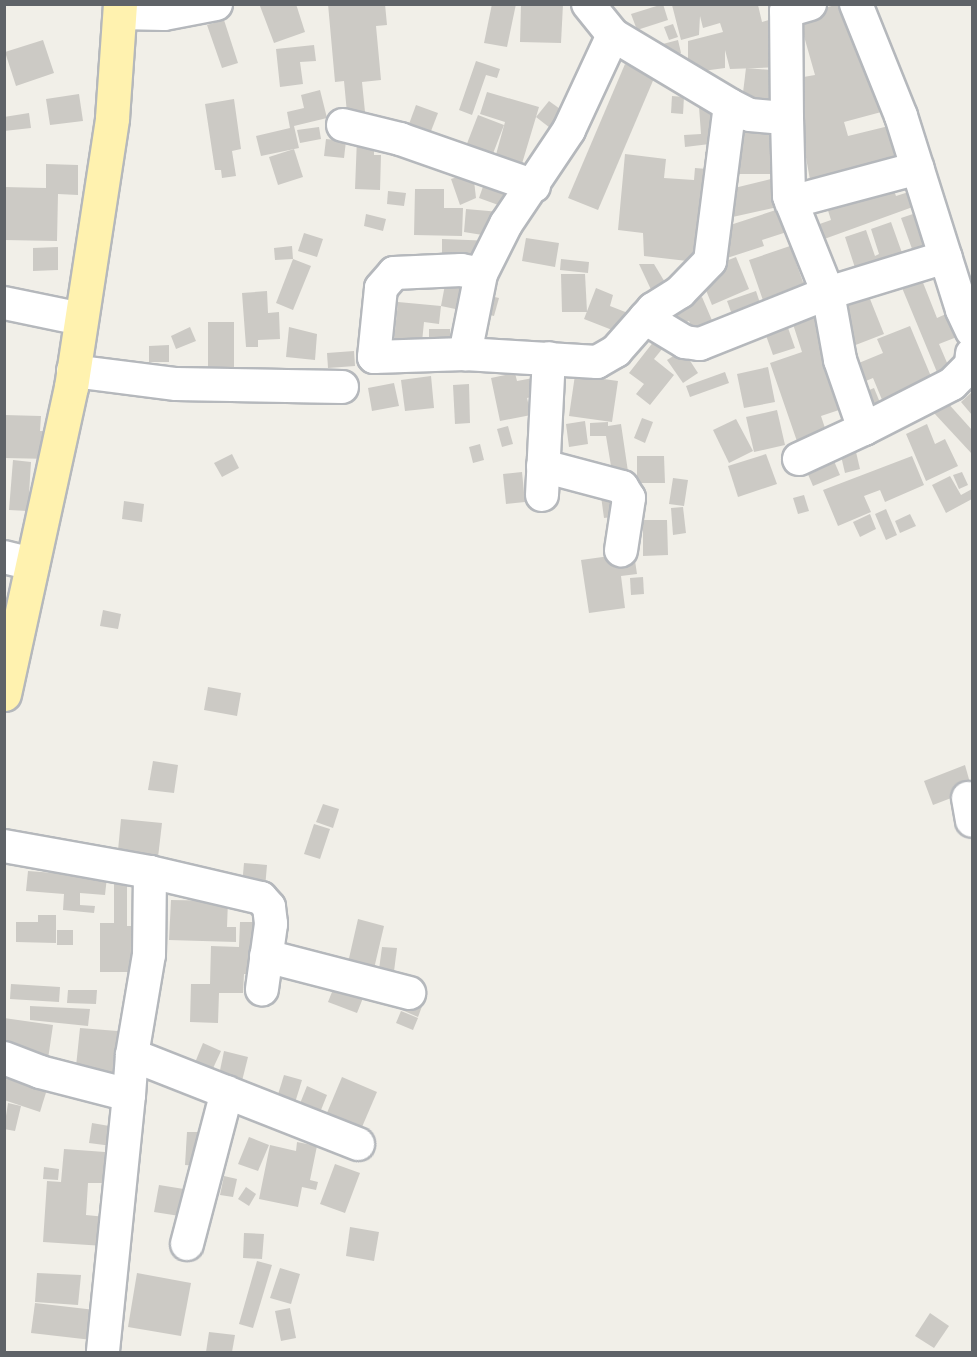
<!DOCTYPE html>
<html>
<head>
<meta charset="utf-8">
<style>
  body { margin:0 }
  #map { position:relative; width:977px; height:1357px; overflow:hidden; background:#f1efe8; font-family:Figtree,sans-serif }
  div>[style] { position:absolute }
  .building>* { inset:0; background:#cccac5 }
  .roads { filter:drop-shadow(2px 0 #b5b8bc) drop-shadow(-2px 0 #b5b8bc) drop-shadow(0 2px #b5b8bc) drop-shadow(0 -2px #b5b8bc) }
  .minor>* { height:32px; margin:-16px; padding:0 16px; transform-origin:16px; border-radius:16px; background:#fff }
  .major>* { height:33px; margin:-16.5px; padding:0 16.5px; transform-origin:16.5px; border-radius:16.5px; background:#fff2af }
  span { translate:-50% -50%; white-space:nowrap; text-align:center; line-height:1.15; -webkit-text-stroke:6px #fff; paint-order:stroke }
  .frame { position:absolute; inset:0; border:6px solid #5f6368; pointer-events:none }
</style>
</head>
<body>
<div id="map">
  <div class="building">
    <div style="clip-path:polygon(296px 4px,305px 32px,274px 43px,260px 6px)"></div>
    <div style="clip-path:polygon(328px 4px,385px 4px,387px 25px,376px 26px,381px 80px,362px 82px,366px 122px,348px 124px,344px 81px,335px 82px)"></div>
    <div style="clip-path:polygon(492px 4px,516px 4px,507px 47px,484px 43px)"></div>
    <div style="clip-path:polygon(521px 4px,563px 4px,561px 43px,520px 42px)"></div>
    <div style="clip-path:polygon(663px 4px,668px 20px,637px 30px,631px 14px)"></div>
    <div style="clip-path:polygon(839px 4px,847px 4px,863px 69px,873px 66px,885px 111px,844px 122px,848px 136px,897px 124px,907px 166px,812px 191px,792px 79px,815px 75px,798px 15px)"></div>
    <div style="clip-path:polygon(672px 5px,758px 5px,762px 22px,779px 17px,783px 67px,730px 69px,725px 50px,725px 68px,688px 73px,688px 41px,723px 32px,720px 23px,703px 28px,700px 16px,699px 35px,681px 40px)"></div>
    <div style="clip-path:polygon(224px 20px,238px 63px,222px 68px,207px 25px)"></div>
    <div style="clip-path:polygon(673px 24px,678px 37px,669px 40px,664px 27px)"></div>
    <div style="clip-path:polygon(43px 40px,54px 73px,16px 86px,5px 52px)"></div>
    <div style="clip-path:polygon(678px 40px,681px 53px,662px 59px,659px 45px)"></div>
    <div style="clip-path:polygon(314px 45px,316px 61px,300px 62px,303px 84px,280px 87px,276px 49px)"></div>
    <div style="clip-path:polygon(476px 61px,500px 69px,497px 78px,486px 75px,472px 115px,459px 110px)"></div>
    <div style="clip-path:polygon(625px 64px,655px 76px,598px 210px,568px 198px)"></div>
    <div style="clip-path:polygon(746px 68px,784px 71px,782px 111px,742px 101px)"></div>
    <div style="clip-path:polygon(320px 90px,327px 118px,294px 126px,299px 148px,261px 156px,256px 136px,290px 128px,287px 112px,304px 108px,301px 95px)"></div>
    <div style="clip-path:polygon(487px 92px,539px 107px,518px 177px,492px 169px,505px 122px,480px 114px)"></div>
    <div style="clip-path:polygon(79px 94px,83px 121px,50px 125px,46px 99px)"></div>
    <div style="clip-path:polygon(672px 96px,684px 97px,683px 114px,671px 113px)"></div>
    <div style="clip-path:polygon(234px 99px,241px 149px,232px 151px,236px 176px,222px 178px,221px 170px,215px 170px,205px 104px)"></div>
    <div style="clip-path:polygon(549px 101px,567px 114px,554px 131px,536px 117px)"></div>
    <div style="clip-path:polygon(416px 105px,438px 113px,426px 144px,405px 135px)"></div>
    <div style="clip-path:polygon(721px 105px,718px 143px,685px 147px,684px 135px,701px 134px,699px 107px)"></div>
    <div style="clip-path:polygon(29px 113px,31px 128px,4px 131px,4px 117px)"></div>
    <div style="clip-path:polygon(478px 115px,504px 125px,489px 164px,463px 154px)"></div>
    <div style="clip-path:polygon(735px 122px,777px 122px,778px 174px,735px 174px)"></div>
    <div style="clip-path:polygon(319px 127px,321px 139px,300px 143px,297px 130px)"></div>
    <div style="clip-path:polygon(357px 138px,374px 138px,374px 155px,381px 155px,380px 190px,355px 189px)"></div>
    <div style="clip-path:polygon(326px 139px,346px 141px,344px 158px,324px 156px)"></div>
    <div style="clip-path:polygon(294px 149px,303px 177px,278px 185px,269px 157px)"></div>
    <div style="clip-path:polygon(705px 152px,713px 153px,696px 262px,644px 256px,643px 233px,618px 230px,625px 154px,666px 159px,664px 178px,694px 180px,695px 168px,707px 169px)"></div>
    <div style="clip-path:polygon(46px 164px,78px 165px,78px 195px,58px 194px,57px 241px,4px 240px,4px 187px,46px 188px)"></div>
    <div style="clip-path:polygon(473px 172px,476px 198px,460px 205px,451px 179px)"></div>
    <div style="clip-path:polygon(486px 178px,520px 190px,512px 210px,479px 198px)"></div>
    <div style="clip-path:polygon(775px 178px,782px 206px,728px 218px,722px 191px)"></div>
    <div style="clip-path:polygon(890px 179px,896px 196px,915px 190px,921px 204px,816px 242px,811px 227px,831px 220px,825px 201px)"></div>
    <div style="clip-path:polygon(415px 189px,444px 189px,444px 208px,463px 208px,462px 236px,414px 235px)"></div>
    <div style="clip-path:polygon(388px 191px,406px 193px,404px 206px,387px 204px)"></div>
    <div style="clip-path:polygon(785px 207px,793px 230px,762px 240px,764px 246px,727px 258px,718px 229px)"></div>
    <div style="clip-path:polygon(466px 209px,500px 212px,495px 237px,464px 232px)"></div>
    <div style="clip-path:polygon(922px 211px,936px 253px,916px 260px,901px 218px)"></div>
    <div style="clip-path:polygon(366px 214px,386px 219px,383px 231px,364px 226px)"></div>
    <div style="clip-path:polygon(891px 222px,906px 264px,859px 280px,845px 237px,866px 230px,875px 256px,879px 254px,871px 229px)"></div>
    <div style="clip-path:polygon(304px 233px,323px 239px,317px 257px,298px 251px)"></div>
    <div style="clip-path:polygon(526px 238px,559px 243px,555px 267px,522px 261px)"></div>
    <div style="clip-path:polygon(442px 239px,494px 241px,480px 269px,442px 267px)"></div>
    <div style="clip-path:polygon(292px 246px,293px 259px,275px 260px,274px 248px)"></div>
    <div style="clip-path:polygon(790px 246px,803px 282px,812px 278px,817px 291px,766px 309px,749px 260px)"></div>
    <div style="clip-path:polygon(58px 247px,58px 270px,33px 271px,33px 248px)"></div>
    <div style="clip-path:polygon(736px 257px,749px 289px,712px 305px,701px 278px,716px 265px)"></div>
    <div style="clip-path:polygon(293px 259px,311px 266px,293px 310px,276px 303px)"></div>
    <div style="clip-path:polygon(561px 259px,589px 262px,588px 273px,560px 270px)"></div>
    <div style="clip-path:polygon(639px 264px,654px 264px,669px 289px,654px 296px)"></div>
    <div style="clip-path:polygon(447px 274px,472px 279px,465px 311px,441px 306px)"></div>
    <div style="clip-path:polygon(561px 274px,585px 274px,587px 312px,562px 312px)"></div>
    <div style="clip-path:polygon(920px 275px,937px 318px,957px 309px,967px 333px,939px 344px,951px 372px,939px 377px,900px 283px)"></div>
    <div style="clip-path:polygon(596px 288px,613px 295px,610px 306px,633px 315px,625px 335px,584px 319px)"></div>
    <div style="clip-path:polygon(267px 291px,268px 313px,279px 312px,280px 339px,258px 340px,258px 347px,246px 347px,242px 293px)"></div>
    <div style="clip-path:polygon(756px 291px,765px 318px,737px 328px,727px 301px)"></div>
    <div style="clip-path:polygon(868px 294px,884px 334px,853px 346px,837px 306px)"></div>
    <div style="clip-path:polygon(486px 295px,499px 298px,494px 316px,481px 313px)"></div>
    <div style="clip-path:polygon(702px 297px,714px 325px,694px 334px,689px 321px,668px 329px,662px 314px)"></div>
    <div style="clip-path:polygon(398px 302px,441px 306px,439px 324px,424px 322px,421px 352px,393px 349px)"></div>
    <div style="clip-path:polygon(823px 307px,848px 407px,821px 416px,829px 440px,800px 450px,770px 363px,802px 352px,791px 318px)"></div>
    <div style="clip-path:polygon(208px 322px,234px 322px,234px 390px,208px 390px)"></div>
    <div style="clip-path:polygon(786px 322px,795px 348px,773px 355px,764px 330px)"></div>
    <div style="clip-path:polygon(910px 326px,935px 386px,885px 407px,873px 378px,861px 383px,854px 365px,883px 353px,877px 339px)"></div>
    <div style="clip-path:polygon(190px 327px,196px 341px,176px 349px,171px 336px)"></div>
    <div style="clip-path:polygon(289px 327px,317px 334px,315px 360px,286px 357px)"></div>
    <div style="clip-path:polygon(429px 329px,450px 329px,451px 348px,429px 348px)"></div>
    <div style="clip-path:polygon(658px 336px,667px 343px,654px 359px,674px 375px,650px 405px,636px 394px,644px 384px,629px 373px)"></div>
    <div style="clip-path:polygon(169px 345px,169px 362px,149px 362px,149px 346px)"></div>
    <div style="clip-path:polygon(683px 350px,698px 373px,683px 383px,667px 360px)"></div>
    <div style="clip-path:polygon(354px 351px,355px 366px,328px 368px,327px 353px)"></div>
    <div style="clip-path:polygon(768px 367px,775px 402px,744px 408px,737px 374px)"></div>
    <div style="clip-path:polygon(725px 372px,729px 383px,690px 397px,686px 386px)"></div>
    <div style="clip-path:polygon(515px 373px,517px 381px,544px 376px,548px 393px,527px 398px,531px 415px,500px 421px,491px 378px)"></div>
    <div style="clip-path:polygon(575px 375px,618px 381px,612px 422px,569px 416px)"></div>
    <div style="clip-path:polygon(431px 376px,434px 408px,405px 411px,401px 380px)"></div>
    <div style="clip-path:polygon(394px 383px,399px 406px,372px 411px,368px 388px)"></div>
    <div style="clip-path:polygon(469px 384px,470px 423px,455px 424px,453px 385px)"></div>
    <div style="clip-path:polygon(874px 388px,881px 405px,869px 411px,862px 393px)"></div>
    <div style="clip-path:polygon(972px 392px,972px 415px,961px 402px)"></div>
    <div style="clip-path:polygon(946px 401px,972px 430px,972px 454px,934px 413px)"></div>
    <div style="clip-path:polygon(777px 410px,785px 445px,754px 452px,746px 417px)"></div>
    <div style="clip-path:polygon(4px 415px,41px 416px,40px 431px,52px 431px,51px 459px,4px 458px)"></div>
    <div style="clip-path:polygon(642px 418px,653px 422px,645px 443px,634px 438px)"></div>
    <div style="clip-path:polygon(736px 419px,753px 451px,729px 463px,713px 430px)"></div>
    <div style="clip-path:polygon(585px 421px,588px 444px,569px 447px,566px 424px)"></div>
    <div style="clip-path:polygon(608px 422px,608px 426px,621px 424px,631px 492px,625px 493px,637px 574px,621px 576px,625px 608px,589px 613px,581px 560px,617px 555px,612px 517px,604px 518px,598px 474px,612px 472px,606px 436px,590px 436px,590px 423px)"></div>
    <div style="clip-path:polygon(927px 424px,935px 444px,945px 439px,958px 466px,926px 481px,906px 434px)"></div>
    <div style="clip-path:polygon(508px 426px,513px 444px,502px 447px,497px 429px)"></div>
    <div style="clip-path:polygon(480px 444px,484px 460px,473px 463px,469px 447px)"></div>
    <div style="clip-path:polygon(856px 452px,860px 469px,845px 473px,841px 456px)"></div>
    <div style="clip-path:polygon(232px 454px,239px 468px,222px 477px,214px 463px)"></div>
    <div style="clip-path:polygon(766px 454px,777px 484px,738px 497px,728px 466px)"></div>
    <div style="clip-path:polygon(637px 456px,664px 456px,665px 483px,637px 483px)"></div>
    <div style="clip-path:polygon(912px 456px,924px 485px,885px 502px,880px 490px,864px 496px,871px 512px,838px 526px,823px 490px)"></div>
    <div style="clip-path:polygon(13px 460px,31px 462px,28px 511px,9px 510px)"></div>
    <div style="clip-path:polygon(834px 461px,840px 475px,813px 486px,807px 472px)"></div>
    <div style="clip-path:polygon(522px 472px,525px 502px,506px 504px,503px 474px)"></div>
    <div style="clip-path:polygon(962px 472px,968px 485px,959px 489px,953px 475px)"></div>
    <div style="clip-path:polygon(950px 476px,961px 495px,972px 489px,972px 499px,946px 513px,932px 485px)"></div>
    <div style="clip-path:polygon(673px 478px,688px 480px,684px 506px,669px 504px)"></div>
    <div style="clip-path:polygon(804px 495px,809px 511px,798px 514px,793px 498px)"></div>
    <div style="clip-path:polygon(124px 501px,144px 504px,142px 522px,122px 519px)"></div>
    <div style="clip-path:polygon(683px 507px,686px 533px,673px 535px,671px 508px)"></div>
    <div style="clip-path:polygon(886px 509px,897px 535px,886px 540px,875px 514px)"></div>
    <div style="clip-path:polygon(870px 514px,876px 529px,860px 537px,853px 522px)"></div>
    <div style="clip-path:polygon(910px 514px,916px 526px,900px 533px,895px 521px)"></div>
    <div style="clip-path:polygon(643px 520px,667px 520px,668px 555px,643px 556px)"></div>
    <div style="clip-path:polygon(643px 577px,644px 594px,631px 595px,630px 578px)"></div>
    <div style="clip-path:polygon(103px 610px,121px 614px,118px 629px,100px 626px)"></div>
    <div style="clip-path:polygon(208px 687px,241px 693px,237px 716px,204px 710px)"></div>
    <div style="clip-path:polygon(153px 761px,178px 765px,174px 793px,148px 790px)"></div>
    <div style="clip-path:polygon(965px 765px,972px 790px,933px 805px,924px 781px)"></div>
    <div style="clip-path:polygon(323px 804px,339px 809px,333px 828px,316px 822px)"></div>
    <div style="clip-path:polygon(121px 819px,162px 823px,157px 866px,117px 861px)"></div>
    <div style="clip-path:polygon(314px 824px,330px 829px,320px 859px,304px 854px)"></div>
    <div style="clip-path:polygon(244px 863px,267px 865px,265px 888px,242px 886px)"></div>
    <div style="clip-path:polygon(28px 871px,107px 877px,105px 895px,80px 893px,80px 905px,95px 906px,94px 913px,63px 910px,64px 894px,26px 891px)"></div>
    <div style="clip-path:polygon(114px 882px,127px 882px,127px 926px,140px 926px,141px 972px,100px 972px,100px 923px,114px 923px)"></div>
    <div style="clip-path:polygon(171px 900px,228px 901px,227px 927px,236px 927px,236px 942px,169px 940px)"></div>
    <div style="clip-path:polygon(38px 915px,56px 915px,56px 943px,16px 942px,16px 922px,38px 922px)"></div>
    <div style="clip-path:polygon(358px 919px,384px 926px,373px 973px,347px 967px)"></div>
    <div style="clip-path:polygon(240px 922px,259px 922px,258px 974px,244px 974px,243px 993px,219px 993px,218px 1023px,190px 1022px,191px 984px,210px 984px,211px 946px,239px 947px)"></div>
    <div style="clip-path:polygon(57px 930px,73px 930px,73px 945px,57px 945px)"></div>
    <div style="clip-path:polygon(382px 947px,397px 948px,393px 979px,378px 977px)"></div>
    <div style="clip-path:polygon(338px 977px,367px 988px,357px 1013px,328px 1002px)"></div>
    <div style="clip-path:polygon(11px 984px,60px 987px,59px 1002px,10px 999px)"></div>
    <div style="clip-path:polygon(68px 990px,97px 990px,96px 1004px,67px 1003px)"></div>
    <div style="clip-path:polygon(407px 994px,424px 1001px,418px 1017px,402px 1010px)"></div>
    <div style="clip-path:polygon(30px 1006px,90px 1009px,88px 1026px,30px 1020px)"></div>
    <div style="clip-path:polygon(401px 1011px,418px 1018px,413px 1030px,396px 1023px)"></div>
    <div style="clip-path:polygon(4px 1018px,53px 1025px,48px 1059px,4px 1052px)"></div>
    <div style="clip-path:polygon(80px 1028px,130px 1032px,125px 1082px,75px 1076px)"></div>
    <div style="clip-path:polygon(203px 1043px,221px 1051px,209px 1077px,192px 1070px)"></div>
    <div style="clip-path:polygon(224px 1051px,248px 1057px,241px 1085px,218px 1080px)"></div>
    <div style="clip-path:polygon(4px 1072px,48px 1086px,40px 1112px,4px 1100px)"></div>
    <div style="clip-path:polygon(284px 1075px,302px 1080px,294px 1106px,276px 1101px)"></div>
    <div style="clip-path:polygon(342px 1077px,377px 1092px,359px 1134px,324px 1120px)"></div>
    <div style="clip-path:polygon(307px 1086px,327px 1095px,319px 1115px,299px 1106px)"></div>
    <div style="clip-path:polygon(8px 1103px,21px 1106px,15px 1131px,4px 1129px)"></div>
    <div style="clip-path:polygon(92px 1123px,115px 1127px,112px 1146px,89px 1143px)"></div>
    <div style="clip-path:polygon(187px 1132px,202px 1132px,199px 1166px,185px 1165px)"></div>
    <div style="clip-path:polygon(249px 1137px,269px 1145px,258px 1171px,238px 1164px)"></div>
    <div style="clip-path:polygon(297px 1142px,317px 1146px,310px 1180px,318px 1182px,316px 1190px,302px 1187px,298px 1207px,259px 1199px,270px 1145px,296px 1151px)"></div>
    <div style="clip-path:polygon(64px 1149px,105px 1152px,103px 1183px,88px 1183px,86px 1215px,106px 1217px,104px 1246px,43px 1242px,47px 1181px,61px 1182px)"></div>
    <div style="clip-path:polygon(335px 1164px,360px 1173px,345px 1213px,320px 1204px)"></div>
    <div style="clip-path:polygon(44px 1167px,59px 1169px,58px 1180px,43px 1179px)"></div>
    <div style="clip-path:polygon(224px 1176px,237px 1179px,233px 1197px,220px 1195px)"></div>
    <div style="clip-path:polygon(159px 1185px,190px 1190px,186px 1217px,154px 1212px)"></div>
    <div style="clip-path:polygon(246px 1187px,256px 1194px,249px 1206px,238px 1199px)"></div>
    <div style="clip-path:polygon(350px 1227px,379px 1232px,374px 1261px,346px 1256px)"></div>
    <div style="clip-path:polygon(244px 1233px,264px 1234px,262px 1259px,243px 1258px)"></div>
    <div style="clip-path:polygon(257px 1261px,272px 1265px,253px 1328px,239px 1324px)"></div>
    <div style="clip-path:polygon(280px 1268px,300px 1274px,291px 1304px,270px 1298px)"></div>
    <div style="clip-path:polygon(37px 1273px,81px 1275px,78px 1305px,35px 1302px)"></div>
    <div style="clip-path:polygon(137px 1273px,191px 1283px,181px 1336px,128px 1327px)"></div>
    <div style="clip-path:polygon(35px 1303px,95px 1310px,92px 1340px,31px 1333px)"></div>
    <div style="clip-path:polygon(290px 1308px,296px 1338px,281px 1341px,275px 1311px)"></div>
    <div style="clip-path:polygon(930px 1313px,949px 1326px,934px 1348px,915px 1336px)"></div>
    <div style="clip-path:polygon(209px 1332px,235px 1335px,232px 1352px,206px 1352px)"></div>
  </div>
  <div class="roads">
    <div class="minor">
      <div style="left:588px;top:4px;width:40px;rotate:51deg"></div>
      <div style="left:613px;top:35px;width:136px;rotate:30.9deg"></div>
      <div style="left:730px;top:105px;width:22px;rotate:27deg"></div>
      <div style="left:750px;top:115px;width:37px;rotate:5deg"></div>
      <div style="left:787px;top:118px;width:78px;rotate:88.5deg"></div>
      <div style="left:789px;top:196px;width:105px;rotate:68.1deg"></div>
      <div style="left:828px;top:293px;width:68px;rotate:79.8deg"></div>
      <div style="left:840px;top:360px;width:73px;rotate:70.8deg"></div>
      <div style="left:864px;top:429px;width:99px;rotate:-27.1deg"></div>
      <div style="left:952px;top:384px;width:27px;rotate:-45deg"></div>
      <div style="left:971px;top:365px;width:11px;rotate:-85deg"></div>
      <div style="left:856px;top:4px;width:121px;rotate:68.1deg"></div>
      <div style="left:901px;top:116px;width:203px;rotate:72.5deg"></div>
      <div style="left:962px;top:310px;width:23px;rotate:65deg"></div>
      <div style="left:120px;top:13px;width:44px;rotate:1.3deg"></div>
      <div style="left:164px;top:14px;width:53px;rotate:-10.9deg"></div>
      <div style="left:613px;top:35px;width:105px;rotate:114.9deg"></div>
      <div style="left:569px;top:130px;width:113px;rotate:123.8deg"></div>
      <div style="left:506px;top:224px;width:56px;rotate:116.6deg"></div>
      <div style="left:481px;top:274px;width:82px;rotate:101.3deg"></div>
      <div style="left:465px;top:354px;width:132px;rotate:3.5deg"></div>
      <div style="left:597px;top:362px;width:22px;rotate:-30deg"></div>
      <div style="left:616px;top:351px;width:56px;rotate:-48.6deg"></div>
      <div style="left:653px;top:309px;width:32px;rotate:-32deg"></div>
      <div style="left:680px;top:292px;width:43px;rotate:-45.9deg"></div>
      <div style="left:710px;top:261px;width:157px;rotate:-82.7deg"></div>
      <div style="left:787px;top:118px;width:107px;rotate:-90.5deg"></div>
      <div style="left:786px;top:11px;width:25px;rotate:-16deg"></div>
      <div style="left:343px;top:125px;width:59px;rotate:13.8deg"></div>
      <div style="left:400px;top:139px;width:142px;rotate:19.3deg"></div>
      <div style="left:791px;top:202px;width:131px;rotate:-15deg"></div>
      <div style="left:4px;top:303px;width:79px;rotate:11.7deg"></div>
      <div style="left:645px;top:318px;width:47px;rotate:31deg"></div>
      <div style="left:685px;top:342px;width:15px;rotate:8deg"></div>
      <div style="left:700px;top:344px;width:138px;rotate:-21.7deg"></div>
      <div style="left:828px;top:293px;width:123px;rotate:-17deg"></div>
      <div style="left:465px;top:354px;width:91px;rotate:178.1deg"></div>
      <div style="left:374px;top:357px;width:69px;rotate:-84.2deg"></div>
      <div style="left:381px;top:288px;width:20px;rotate:-49deg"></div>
      <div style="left:394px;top:273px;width:67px;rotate:-2.6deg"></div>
      <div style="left:461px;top:270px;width:20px;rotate:11deg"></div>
      <div style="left:73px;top:371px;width:104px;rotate:7.2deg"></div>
      <div style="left:176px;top:384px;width:166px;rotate:1deg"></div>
      <div style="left:799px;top:459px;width:72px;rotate:-24.8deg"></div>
      <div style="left:543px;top:466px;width:82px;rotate:14.9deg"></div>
      <div style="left:622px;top:487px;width:13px;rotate:58deg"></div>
      <div style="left:629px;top:498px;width:53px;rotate:98.7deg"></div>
      <div style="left:542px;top:495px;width:137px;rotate:-87.1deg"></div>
      <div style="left:4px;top:557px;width:30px;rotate:14deg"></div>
      <div style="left:968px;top:798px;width:23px;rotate:80deg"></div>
      <div style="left:4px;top:846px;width:148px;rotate:10.1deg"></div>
      <div style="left:150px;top:872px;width:114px;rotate:13.2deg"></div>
      <div style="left:261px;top:898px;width:12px;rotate:48deg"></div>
      <div style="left:269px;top:907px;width:17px;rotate:83deg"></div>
      <div style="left:271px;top:924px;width:66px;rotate:97.9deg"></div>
      <div style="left:266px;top:956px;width:148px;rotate:14.5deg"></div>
      <div style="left:132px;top:1055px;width:101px;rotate:-80.4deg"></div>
      <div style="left:149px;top:955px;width:83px;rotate:-89.3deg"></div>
      <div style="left:4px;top:1058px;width:39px;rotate:21deg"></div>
      <div style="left:40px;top:1072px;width:92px;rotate:14.5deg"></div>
      <div style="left:129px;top:1095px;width:258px;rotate:95.8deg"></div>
      <div style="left:129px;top:1095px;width:40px;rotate:-85.7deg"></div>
      <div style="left:132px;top:1055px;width:243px;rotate:21.5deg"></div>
      <div style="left:187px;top:1244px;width:157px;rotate:-75.3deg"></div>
    </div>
    <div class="major">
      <div style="left:4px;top:694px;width:314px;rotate:-77.7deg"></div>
      <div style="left:71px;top:387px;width:272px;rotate:-81.3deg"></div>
      <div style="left:112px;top:118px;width:114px;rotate:-86deg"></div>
    </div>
  </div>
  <div class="frame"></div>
</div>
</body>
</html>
